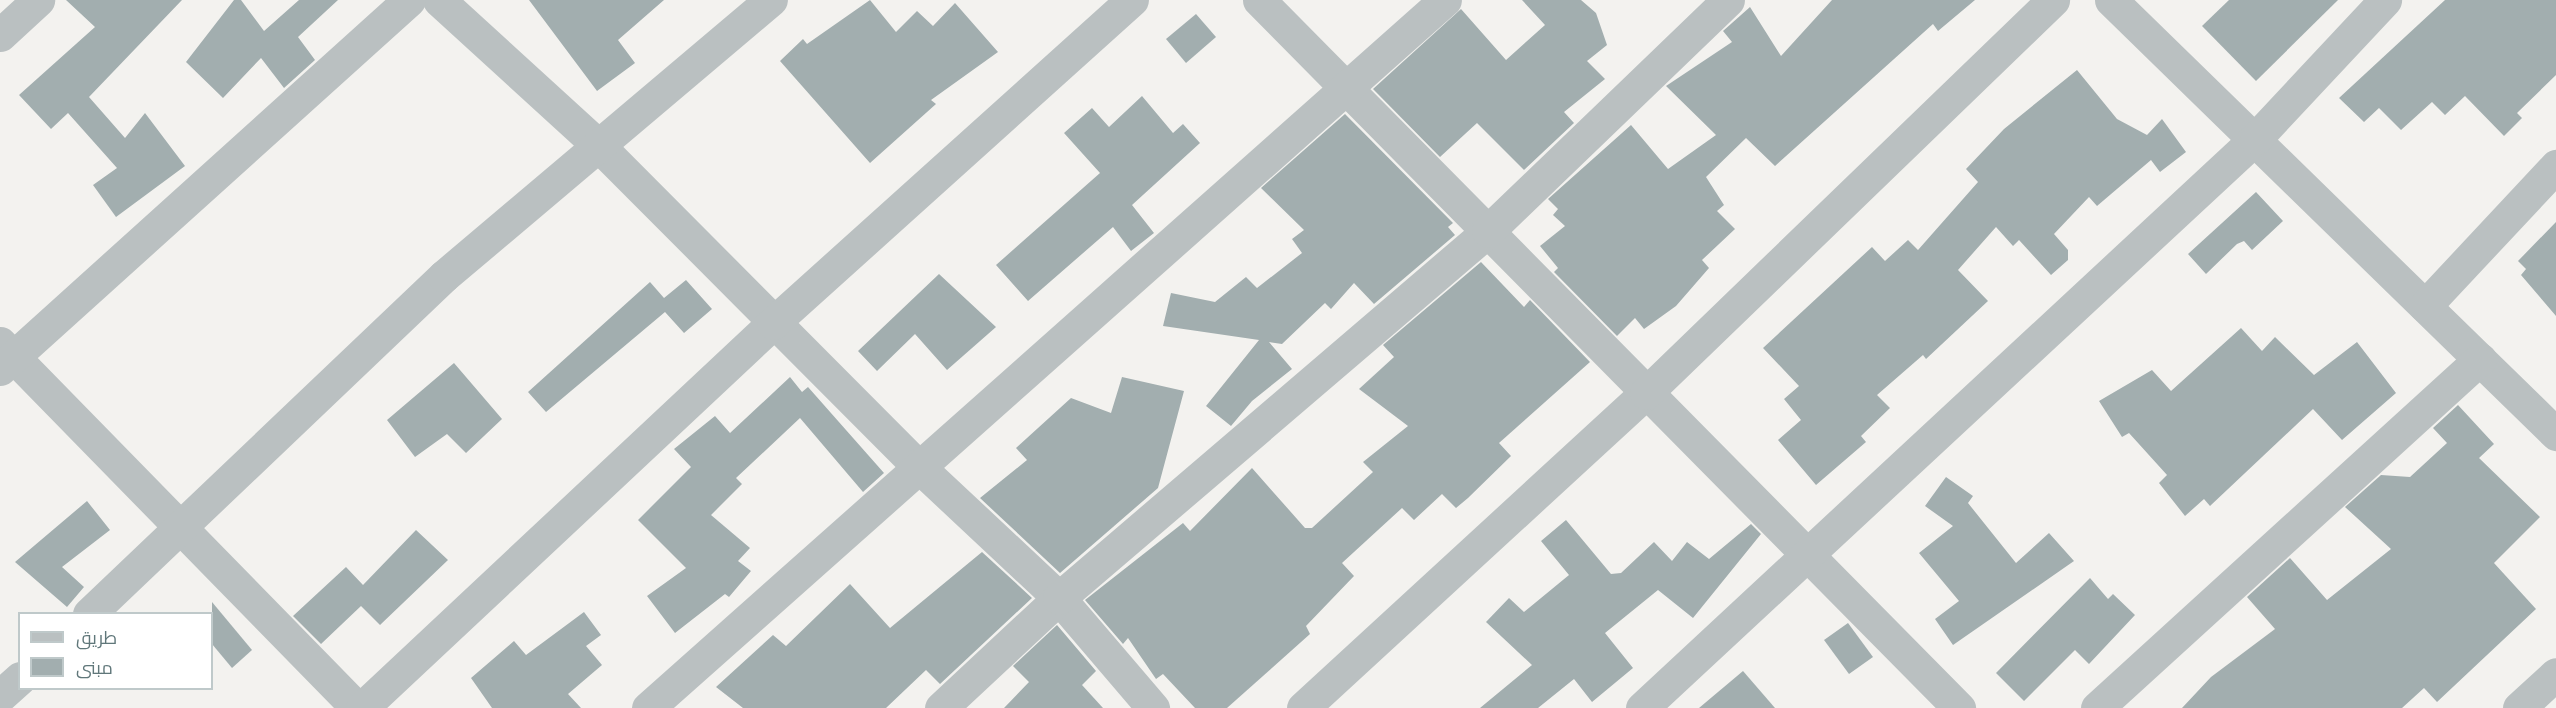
<!DOCTYPE html>
<html>
<head>
<meta charset="utf-8">
<style>
  body { margin:0 }
  #map { position:relative; width:2556px; height:708px; overflow:hidden; background:#f3f2ef; font-family:"Space Grotesk",Cairo,sans-serif }
  div>[style] { position:absolute }
  .building>* { inset:0; background:#a2aeaf }
  .minor>* { height:33px; margin:-16.5px; padding:0 16.5px; transform-origin:16.5px; border-radius:16.5px; background:#bac0c1 }
  span { translate:-50% -50%; white-space:nowrap; text-align:center; line-height:1.15; -webkit-text-stroke:6px #fff; paint-order:stroke }
  .legend { position:absolute; left:18px; top:612px; width:195px; height:78px; box-sizing:border-box; background:#fff; border:2px solid #bfc9ca; margin:0; padding:8px 10px; list-style:none; font-size:18px; color:#60777a }
  .legend li { display:flex; align-items:center; gap:12px; height:30px }
  .legend b { width:30px; border:2px solid #bfc9ca }
</style>
</head>
<body>
<div id="map">
  <div class="building">
    <div style="clip-path:polygon(66px 0,182px 0,89px 97px,125px 138px,145px 113px,185px 166px,116px 217px,93px 185px,117px 168px,68px 113px,51px 129px,19px 95px,95px 27px)"></div>
    <div style="clip-path:polygon(234px 0,241px 0,264px 31px,299px 0,338px 0,298px 37px,315px 60px,284px 88px,261px 58px,223px 98px,186px 62px)"></div>
    <div style="clip-path:polygon(529px 0,664px 0,618px 40px,635px 63px,597px 91px)"></div>
    <div style="clip-path:polygon(870px 0,896px 32px,917px 11px,933px 26px,955px 3px,998px 52px,931px 100px,936px 104px,870px 163px,780px 61px,803px 39px,807px 44px)"></div>
    <div style="clip-path:polygon(1522px 0,1581px 0,1596px 13px,1607px 45px,1587px 61px,1605px 79px,1564px 112px,1574px 123px,1524px 170px,1477px 123px,1440px 157px,1373px 89px,1461px 9px,1506px 60px,1545px 25px)"></div>
    <div style="clip-path:polygon(1832px 0,1975px 0,1938px 31px,1933px 24px,1775px 166px,1746px 138px,1706px 177px,1724px 205px,1717px 211px,1735px 229px,1702px 260px,1709px 268px,1676px 306px,1644px 329px,1635px 318px,1617px 336px,1554px 272px,1558px 268px,1540px 246px,1565px 226px,1553px 215px,1558px 209px,1548px 199px,1631px 125px,1668px 169px,1716px 135px,1666px 86px,1732px 42px,1723px 31px,1750px 7px,1781px 56px)"></div>
    <div style="clip-path:polygon(2229px 0,2338px 0,2256px 81px,2202px 26px)"></div>
    <div style="clip-path:polygon(2445px 0,2556px 0,2556px 75px,2517px 113px,2522px 118px,2504px 136px,2465px 96px,2445px 115px,2432px 102px,2401px 130px,2379px 108px,2364px 122px,2339px 98px)"></div>
    <div style="clip-path:polygon(1196px 14px,1216px 37px,1186px 63px,1166px 39px)"></div>
    <div style="clip-path:polygon(2077px 70px,2117px 119px,2147px 135px,2162px 119px,2186px 152px,2160px 172px,2151px 160px,2097px 206px,2089px 197px,2054px 234px,2068px 250px,2068px 260px,2051px 275px,2019px 240px,2013px 246px,1996px 227px,1958px 270px,1988px 301px,1926px 359px,1923px 355px,1877px 395px,1890px 408px,1861px 436px,1866px 442px,1816px 485px,1778px 440px,1801px 420px,1784px 399px,1799px 386px,1763px 348px,1872px 247px,1885px 261px,1908px 240px,1918px 250px,1978px 182px,1966px 169px,2004px 129px)"></div>
    <div style="clip-path:polygon(1142px 96px,1173px 133px,1183px 124px,1200px 143px,1132px 205px,1154px 233px,1131px 251px,1113px 227px,1028px 301px,996px 265px,1100px 173px,1064px 133px,1092px 108px,1109px 127px)"></div>
    <div style="clip-path:polygon(1345px 114px,1453px 223px,1448px 227px,1455px 235px,1374px 304px,1354px 283px,1331px 309px,1325px 303px,1282px 344px,1269px 342px,1292px 369px,1252px 401px,1231px 426px,1206px 406px,1259px 340px,1163px 326px,1171px 293px,1215px 302px,1246px 277px,1257px 288px,1302px 253px,1292px 239px,1304px 230px,1261px 188px)"></div>
    <div style="clip-path:polygon(2256px 192px,2283px 221px,2252px 250px,2244px 241px,2237px 244px,2206px 274px,2188px 254px)"></div>
    <div style="clip-path:polygon(2556px 222px,2556px 316px,2521px 275px,2526px 269px,2518px 261px)"></div>
    <div style="clip-path:polygon(1481px 262px,1524px 307px,1530px 300px,1590px 362px,1499px 443px,1511px 456px,1468px 498px,1456px 508px,1442px 494px,1414px 520px,1402px 508px,1342px 563px,1354px 576px,1306px 626px,1310px 634px,1227px 708px,1195px 708px,1163px 674px,1156px 679px,1128px 638px,1123px 644px,1085px 600px,1183px 523px,1190px 531px,1252px 468px,1305px 528px,1312px 528px,1373px 472px,1363px 462px,1408px 426px,1359px 389px,1394px 357px,1383px 345px)"></div>
    <div style="clip-path:polygon(939px 274px,996px 327px,947px 370px,915px 334px,877px 371px,858px 351px)"></div>
    <div style="clip-path:polygon(686px 280px,712px 309px,684px 333px,665px 312px,546px 412px,528px 392px,650px 282px,664px 298px)"></div>
    <div style="clip-path:polygon(2241px 328px,2262px 351px,2275px 337px,2314px 375px,2357px 342px,2396px 393px,2342px 440px,2313px 409px,2210px 506px,2204px 499px,2185px 516px,2159px 483px,2167px 475px,2129px 433px,2122px 437px,2099px 401px,2152px 370px,2171px 391px)"></div>
    <div style="clip-path:polygon(454px 363px,502px 419px,466px 453px,447px 434px,415px 457px,387px 420px)"></div>
    <div style="clip-path:polygon(790px 377px,802px 392px,808px 387px,884px 473px,863px 492px,800px 418px,736px 478px,742px 484px,711px 515px,750px 548px,738px 561px,751px 571px,729px 597px,725px 594px,675px 633px,647px 596px,686px 568px,638px 520px,691px 467px,674px 449px,715px 416px,730px 433px)"></div>
    <div style="clip-path:polygon(1122px 377px,1184px 391px,1158px 488px,1060px 573px,980px 498px,1027px 460px,1016px 448px,1071px 398px,1111px 413px)"></div>
    <div style="clip-path:polygon(2458px 405px,2494px 444px,2479px 458px,2540px 517px,2494px 563px,2536px 609px,2437px 702px,2424px 688px,2402px 708px,2182px 708px,2211px 677px,2275px 629px,2247px 597px,2290px 558px,2327px 600px,2391px 549px,2345px 507px,2381px 475px,2410px 477px,2447px 443px,2433px 428px)"></div>
    <div style="clip-path:polygon(1946px 477px,1973px 496px,1968px 503px,2016px 563px,2049px 533px,2074px 561px,1953px 645px,1935px 619px,1959px 601px,1919px 553px,1953px 526px,1925px 506px)"></div>
    <div style="clip-path:polygon(87px 501px,110px 530px,62px 567px,84px 587px,67px 607px,15px 562px)"></div>
    <div style="clip-path:polygon(1566px 520px,1611px 574px,1621px 573px,1654px 542px,1672px 561px,1687px 542px,1709px 559px,1751px 524px,1761px 534px,1693px 618px,1658px 590px,1605px 633px,1633px 668px,1592px 702px,1574px 679px,1538px 708px,1480px 708px,1532px 665px,1486px 622px,1509px 598px,1524px 612px,1569px 575px,1541px 541px)"></div>
    <div style="clip-path:polygon(416px 530px,448px 560px,380px 625px,361px 606px,321px 644px,293px 616px,346px 567px,363px 585px)"></div>
    <div style="clip-path:polygon(982px 552px,1032px 598px,940px 684px,926px 670px,886px 708px,743px 708px,716px 687px,773px 635px,786px 646px,850px 584px,890px 628px)"></div>
    <div style="clip-path:polygon(2090px 578px,2108px 599px,2113px 594px,2135px 615px,2089px 664px,2075px 650px,2024px 701px,1996px 673px)"></div>
    <div style="clip-path:polygon(212px 602px,252px 650px,232px 668px,212px 644px)"></div>
    <div style="clip-path:polygon(584px 612px,601px 635px,586px 646px,602px 665px,568px 694px,581px 708px,492px 708px,471px 678px,514px 641px,526px 655px)"></div>
    <div style="clip-path:polygon(1848px 623px,1873px 657px,1849px 674px,1824px 640px)"></div>
    <div style="clip-path:polygon(1057px 625px,1096px 671px,1082px 685px,1103px 708px,1004px 708px,1029px 682px,1013px 666px)"></div>
    <div style="clip-path:polygon(1743px 671px,1775px 708px,1699px 708px)"></div>
  </div>
  <div class="minor">
    <div style="left:439px;top:0;width:218px;rotate:42.4deg"></div>
    <div style="left:600px;top:147px;width:449px;rotate:45.1deg"></div>
    <div style="left:917px;top:465px;width:195px;rotate:43.1deg"></div>
    <div style="left:1059px;top:598px;width:145px;rotate:49.5deg"></div>
    <div style="left:1259px;top:0;width:996px;rotate:45.33deg"></div>
    <div style="left:2111px;top:0;width:622px;rotate:44.28deg"></div>
    <div style="left:0;top:35px;width:52px;rotate:-42.6deg"></div>
    <div style="left:2425px;top:306px;width:192px;rotate:-46.9deg"></div>
    <div style="left:0;top:343px;width:511px;rotate:45.63deg"></div>
    <div style="left:0;top:369px;width:551px;rotate:-42.06deg"></div>
    <div style="left:89px;top:614px;width:490px;rotate:-43.6deg"></div>
    <div style="left:444px;top:276px;width:428px;rotate:-40.2deg"></div>
    <div style="left:0;top:696px;width:27px;rotate:-42deg"></div>
    <div style="left:362px;top:708px;width:563px;rotate:-43.13deg"></div>
    <div style="left:773px;top:323px;width:483px;rotate:-42deg"></div>
    <div style="left:648px;top:708px;width:1066px;rotate:-41.62deg"></div>
    <div style="left:941px;top:708px;width:161px;rotate:-43deg"></div>
    <div style="left:1059px;top:598px;width:565px;rotate:-40.55deg"></div>
    <div style="left:1488px;top:231px;width:333px;rotate:-43.9deg"></div>
    <div style="left:1303px;top:708px;width:466px;rotate:-42.6deg"></div>
    <div style="left:1646px;top:393px;width:566px;rotate:-44deg"></div>
    <div style="left:1642px;top:708px;width:838px;rotate:-42.87deg"></div>
    <div style="left:2256px;top:138px;width:189px;rotate:-46.9deg"></div>
    <div style="left:2097px;top:708px;width:518px;rotate:-42.34deg"></div>
    <div style="left:2519px;top:708px;width:50px;rotate:-42.6deg"></div>
  </div>
  <ul class="legend">
  <li><b style="height:8px;background:#bac0c1"></b>طريق</li>
  <li><b style="height:16px;background:#a2aeaf"></b>مبنى</li>
  </ul>
</div>
</body>
</html>
